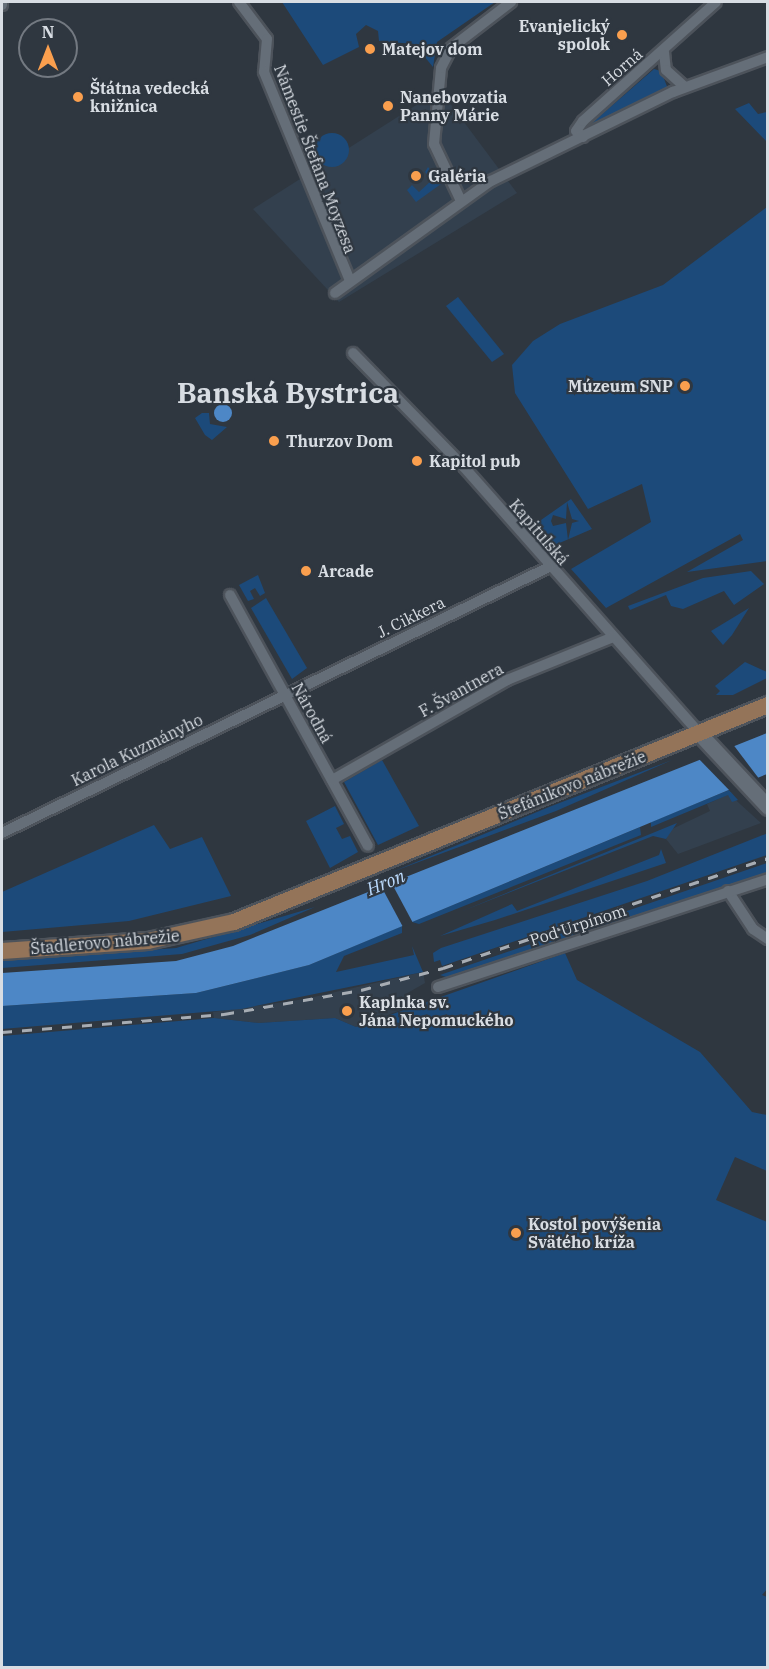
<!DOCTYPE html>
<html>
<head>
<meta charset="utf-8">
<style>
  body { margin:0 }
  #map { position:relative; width:769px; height:1669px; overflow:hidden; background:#2f3740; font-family:"IBM Plex Serif",serif }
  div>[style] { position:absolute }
  .built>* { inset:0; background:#33404e }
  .green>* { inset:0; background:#1c4a7a }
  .round { border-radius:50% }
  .water>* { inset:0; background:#4d87c6 }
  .pier>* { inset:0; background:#2f3740 }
  .roads { filter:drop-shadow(2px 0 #4d535b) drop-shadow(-2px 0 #4d535b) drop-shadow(0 2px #4d535b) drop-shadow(0 -2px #4d535b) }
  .minor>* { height:10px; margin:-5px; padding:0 5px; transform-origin:5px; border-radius:5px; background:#656e78 }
  .secondary>* { height:15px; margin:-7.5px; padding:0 7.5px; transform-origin:7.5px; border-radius:7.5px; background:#656e78 }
  .primary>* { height:16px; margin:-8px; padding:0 8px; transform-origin:8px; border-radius:8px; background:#947459 }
  .rail>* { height:3px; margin-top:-1.5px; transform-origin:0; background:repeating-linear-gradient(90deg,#a7adb4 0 10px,transparent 0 20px) }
  .dots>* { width:16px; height:16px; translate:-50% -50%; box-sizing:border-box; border:3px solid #2f3740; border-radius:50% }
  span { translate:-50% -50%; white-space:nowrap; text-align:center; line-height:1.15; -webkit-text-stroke:4.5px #2f3740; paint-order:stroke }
  .poi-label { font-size:16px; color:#d8dde3; font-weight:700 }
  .right { translate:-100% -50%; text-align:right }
  .left { translate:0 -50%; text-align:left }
  .street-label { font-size:16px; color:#d8dde3 }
  .water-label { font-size:18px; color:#bddcfe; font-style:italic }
  .town-label { font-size:28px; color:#d8dde3; font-weight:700 }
  .frame { position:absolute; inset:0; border:3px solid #d8dde3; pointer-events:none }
  .north { position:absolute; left:18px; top:18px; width:60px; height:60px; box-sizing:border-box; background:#2f3740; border:2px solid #737981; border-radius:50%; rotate:0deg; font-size:16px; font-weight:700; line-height:24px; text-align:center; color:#d8dde3 }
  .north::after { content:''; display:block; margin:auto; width:21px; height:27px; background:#fa9f4e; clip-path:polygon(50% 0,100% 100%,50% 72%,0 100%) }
</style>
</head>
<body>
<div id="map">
  <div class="built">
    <div style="clip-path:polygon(440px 90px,517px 193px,339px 302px,253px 209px)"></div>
    <div style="clip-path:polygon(729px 794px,761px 823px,678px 854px,666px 839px,670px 830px,710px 811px,707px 804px)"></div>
    <div style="clip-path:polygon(423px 972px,425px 983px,404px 995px,409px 1007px,356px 1027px,335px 1018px,259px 1023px,214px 1018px,213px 1012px,305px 999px)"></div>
  </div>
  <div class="green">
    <div style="clip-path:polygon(282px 2px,495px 2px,437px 42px,433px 67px,424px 56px,425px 45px,379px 41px,378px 31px,366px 25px,356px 34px,359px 47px,323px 65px)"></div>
    <div style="clip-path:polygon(654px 69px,661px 71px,668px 89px,585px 129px)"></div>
    <div style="clip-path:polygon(749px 103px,758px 114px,767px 112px,767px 142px,735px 109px)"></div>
    <div class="round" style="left:315px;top:133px;width:34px;height:34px"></div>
    <div style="clip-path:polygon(428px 167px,441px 184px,416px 202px,407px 190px,412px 185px,419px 192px,432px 180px,425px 172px)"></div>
    <div style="clip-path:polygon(767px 207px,767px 561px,687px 572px,743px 540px,740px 534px,606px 608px,571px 569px,651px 522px,642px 484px,588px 509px,515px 393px,512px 365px,533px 341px,560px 324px,663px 285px)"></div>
    <div style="clip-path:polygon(458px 297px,504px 354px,492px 362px,446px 306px)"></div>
    <div style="clip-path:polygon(202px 413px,209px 413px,210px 424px,227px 427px,212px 440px,205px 435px,195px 418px)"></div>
    <div style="clip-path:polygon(evenodd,571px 499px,592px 529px,548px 548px,531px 527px,571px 499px,567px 502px,572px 519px,579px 521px,572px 523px,568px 540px,566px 523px,553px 526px,551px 521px,553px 515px,566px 519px,567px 502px)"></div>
    <div style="clip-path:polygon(751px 571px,764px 584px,734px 605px,724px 591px,683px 609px,671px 606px,666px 595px,630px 610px,628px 606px,703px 578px)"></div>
    <div style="clip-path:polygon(258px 575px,265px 593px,260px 596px,255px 588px,250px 591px,254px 599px,248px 601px,239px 585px)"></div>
    <div style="clip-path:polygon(266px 598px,307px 668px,292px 679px,251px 608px)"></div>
    <div style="clip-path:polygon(749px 608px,732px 635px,723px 645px,711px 631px)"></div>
    <div style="clip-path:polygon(745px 662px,767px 672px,767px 678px,733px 695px,716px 695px,720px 691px,715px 686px)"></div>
    <div style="clip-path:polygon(382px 760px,419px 826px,378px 845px,344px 782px)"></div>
    <div style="clip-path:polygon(672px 760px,556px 811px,392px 872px,549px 807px)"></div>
    <div style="clip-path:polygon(729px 790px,738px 800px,732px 802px,728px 795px,651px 827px,651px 822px)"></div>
    <div style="clip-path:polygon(335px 806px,344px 824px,336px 828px,342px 839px,350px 836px,358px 852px,330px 868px,306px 821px)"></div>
    <div style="clip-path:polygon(677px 823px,666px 839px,653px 836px,460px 912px)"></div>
    <div style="clip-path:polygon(154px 825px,170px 849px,202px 837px,231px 896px,129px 921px,2px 932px,2px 892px)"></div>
    <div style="clip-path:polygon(640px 827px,641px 835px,419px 924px,412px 922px)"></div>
    <div style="clip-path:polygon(768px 833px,767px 855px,442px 966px,440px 960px,434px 962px,433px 953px,441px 948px,647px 881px)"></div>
    <div style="clip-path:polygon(661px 849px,666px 863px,495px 920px,440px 936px,512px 904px,517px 911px,659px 855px)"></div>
    <div style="clip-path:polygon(767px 863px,767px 873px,728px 887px,449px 978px,440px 975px)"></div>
    <div style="clip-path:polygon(315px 907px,250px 935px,182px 954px,2px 968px,2px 961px,176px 948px)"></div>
    <div style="clip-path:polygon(402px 926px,402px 933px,344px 956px,336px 972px,414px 955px,412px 946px,423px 972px,241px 1009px,2px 1029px,2px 1006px,196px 993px,309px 965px)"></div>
    <div style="clip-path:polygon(565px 953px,577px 980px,700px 1052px,752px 1112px,767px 1115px,767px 1171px,735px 1157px,716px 1200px,767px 1222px,768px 1588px,762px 1595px,767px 1597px,767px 1667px,2px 1667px,2px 1036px,214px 1018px,259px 1023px,335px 1018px,356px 1027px)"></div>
  </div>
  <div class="water">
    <div class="round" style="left:214px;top:404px;width:18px;height:18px"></div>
    <div style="clip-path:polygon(767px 733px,767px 774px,309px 965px,196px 993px,2px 1006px,2px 973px,176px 961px,233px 946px)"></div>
  </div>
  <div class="pier">
    <div style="clip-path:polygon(732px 743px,760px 780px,731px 792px,697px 757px)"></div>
    <div style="clip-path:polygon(391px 882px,413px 923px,403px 927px,381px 886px)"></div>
  </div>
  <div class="roads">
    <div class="minor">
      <div style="left:239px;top:2px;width:46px;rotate:52.9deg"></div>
      <div style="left:267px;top:39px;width:33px;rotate:95deg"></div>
      <div style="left:264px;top:72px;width:226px;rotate:67.6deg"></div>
      <div style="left:2px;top:5px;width:3px;rotate:-90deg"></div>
      <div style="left:664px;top:52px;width:18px;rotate:84deg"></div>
      <div style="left:666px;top:70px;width:25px;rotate:42deg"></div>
      <div style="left:583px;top:137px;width:9px;rotate:-139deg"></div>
      <div style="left:576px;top:131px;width:12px;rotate:-55deg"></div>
      <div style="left:583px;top:121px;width:178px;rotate:-41.8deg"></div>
      <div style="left:461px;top:201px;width:63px;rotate:-115.3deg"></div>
      <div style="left:434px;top:144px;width:76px;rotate:-84.7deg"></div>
      <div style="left:441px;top:68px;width:22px;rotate:-63deg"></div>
      <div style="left:451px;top:48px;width:76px;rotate:-37.5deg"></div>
      <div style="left:335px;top:293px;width:192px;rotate:-35.7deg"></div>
      <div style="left:491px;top:181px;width:203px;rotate:-26.1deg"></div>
      <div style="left:673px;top:92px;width:101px;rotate:-20.2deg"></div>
      <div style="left:353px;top:353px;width:158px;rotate:45.8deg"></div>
      <div style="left:463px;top:466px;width:356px;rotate:48.5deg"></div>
      <div style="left:230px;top:595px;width:286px;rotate:61.2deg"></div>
      <div style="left:332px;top:780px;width:202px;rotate:-29.7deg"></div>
      <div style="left:507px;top:680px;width:112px;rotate:-22deg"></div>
      <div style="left:2px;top:833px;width:608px;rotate:-25.93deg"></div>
      <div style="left:728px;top:891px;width:45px;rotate:56.7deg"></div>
      <div style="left:753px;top:929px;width:18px;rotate:34deg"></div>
      <div style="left:438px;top:987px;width:347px;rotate:-18.1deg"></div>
    </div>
    <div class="secondary">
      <div style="left:699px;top:733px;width:101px;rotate:47deg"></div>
    </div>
    <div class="primary">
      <div style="left:2px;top:951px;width:146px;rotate:-3.9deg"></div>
      <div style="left:148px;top:941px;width:88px;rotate:-12.5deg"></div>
      <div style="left:234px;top:922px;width:576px;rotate:-22.12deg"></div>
    </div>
  </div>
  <div class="rail">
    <div style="left:2px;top:1032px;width:223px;rotate:-4.6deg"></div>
    <div style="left:224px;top:1014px;width:139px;rotate:-9.9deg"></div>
    <div style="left:361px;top:990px;width:85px;rotate:-15deg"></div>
    <div style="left:443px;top:968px;width:343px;rotate:-18.7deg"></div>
  </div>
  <div class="dots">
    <div style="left:622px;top:35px;background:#fa9f4e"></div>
    <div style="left:370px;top:49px;background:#fa9f4e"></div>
    <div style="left:78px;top:97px;background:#fa9f4e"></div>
    <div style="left:388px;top:106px;background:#fa9f4e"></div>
    <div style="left:416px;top:176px;background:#fa9f4e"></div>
    <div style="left:685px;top:386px;background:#fa9f4e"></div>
    <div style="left:274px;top:441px;background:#fa9f4e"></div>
    <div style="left:417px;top:461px;background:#fa9f4e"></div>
    <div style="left:306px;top:571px;background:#fa9f4e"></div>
    <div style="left:347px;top:1011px;background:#fa9f4e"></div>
    <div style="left:516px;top:1233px;background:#fa9f4e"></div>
  </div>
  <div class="poi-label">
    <span class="right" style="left:610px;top:35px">Evanjelický<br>spolok</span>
    <span class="left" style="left:382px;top:49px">Matejov dom</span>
    <span class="left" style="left:90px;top:97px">Štátna vedecká<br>knižnica</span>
    <span class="left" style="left:400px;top:106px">Nanebovzatia<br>Panny Márie</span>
    <span class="left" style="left:428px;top:176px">Galéria</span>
    <span class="right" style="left:673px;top:386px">Múzeum SNP</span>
    <span class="left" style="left:286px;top:441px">Thurzov Dom</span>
    <span class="left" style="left:429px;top:461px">Kapitol pub</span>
    <span class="left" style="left:318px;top:571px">Arcade</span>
    <span class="left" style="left:359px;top:1011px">Kaplnka sv.<br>Jána Nepomuckého</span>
    <span class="left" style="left:528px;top:1233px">Kostol povýšenia<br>Svätého kríža</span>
  </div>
  <div class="street-label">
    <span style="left:622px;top:67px;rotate:-41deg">Horná</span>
    <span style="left:315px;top:159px;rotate:69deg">Námestie Štefana Moyzesa</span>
    <span style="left:539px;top:532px;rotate:49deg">Kapitulská</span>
    <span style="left:411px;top:617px;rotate:-26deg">J. Cikkera</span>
    <span style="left:461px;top:690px;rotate:-29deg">F. Švantnera</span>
    <span style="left:312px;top:713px;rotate:61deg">Národná</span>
    <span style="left:137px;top:750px;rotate:-26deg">Karola Kuzmányho</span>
    <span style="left:572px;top:785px;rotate:-22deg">Štefánikovo nábrežie</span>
    <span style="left:578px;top:925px;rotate:-18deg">Pod Urpínom</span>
    <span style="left:105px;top:942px;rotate:-5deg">Štadlerovo nábrežie</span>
  </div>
  <div class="water-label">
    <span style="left:386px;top:883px;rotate:-22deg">Hron</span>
  </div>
  <div class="town-label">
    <span style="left:288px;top:393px">Banská Bystrica</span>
  </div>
  <div class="frame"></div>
  <div class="north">N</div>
</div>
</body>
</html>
